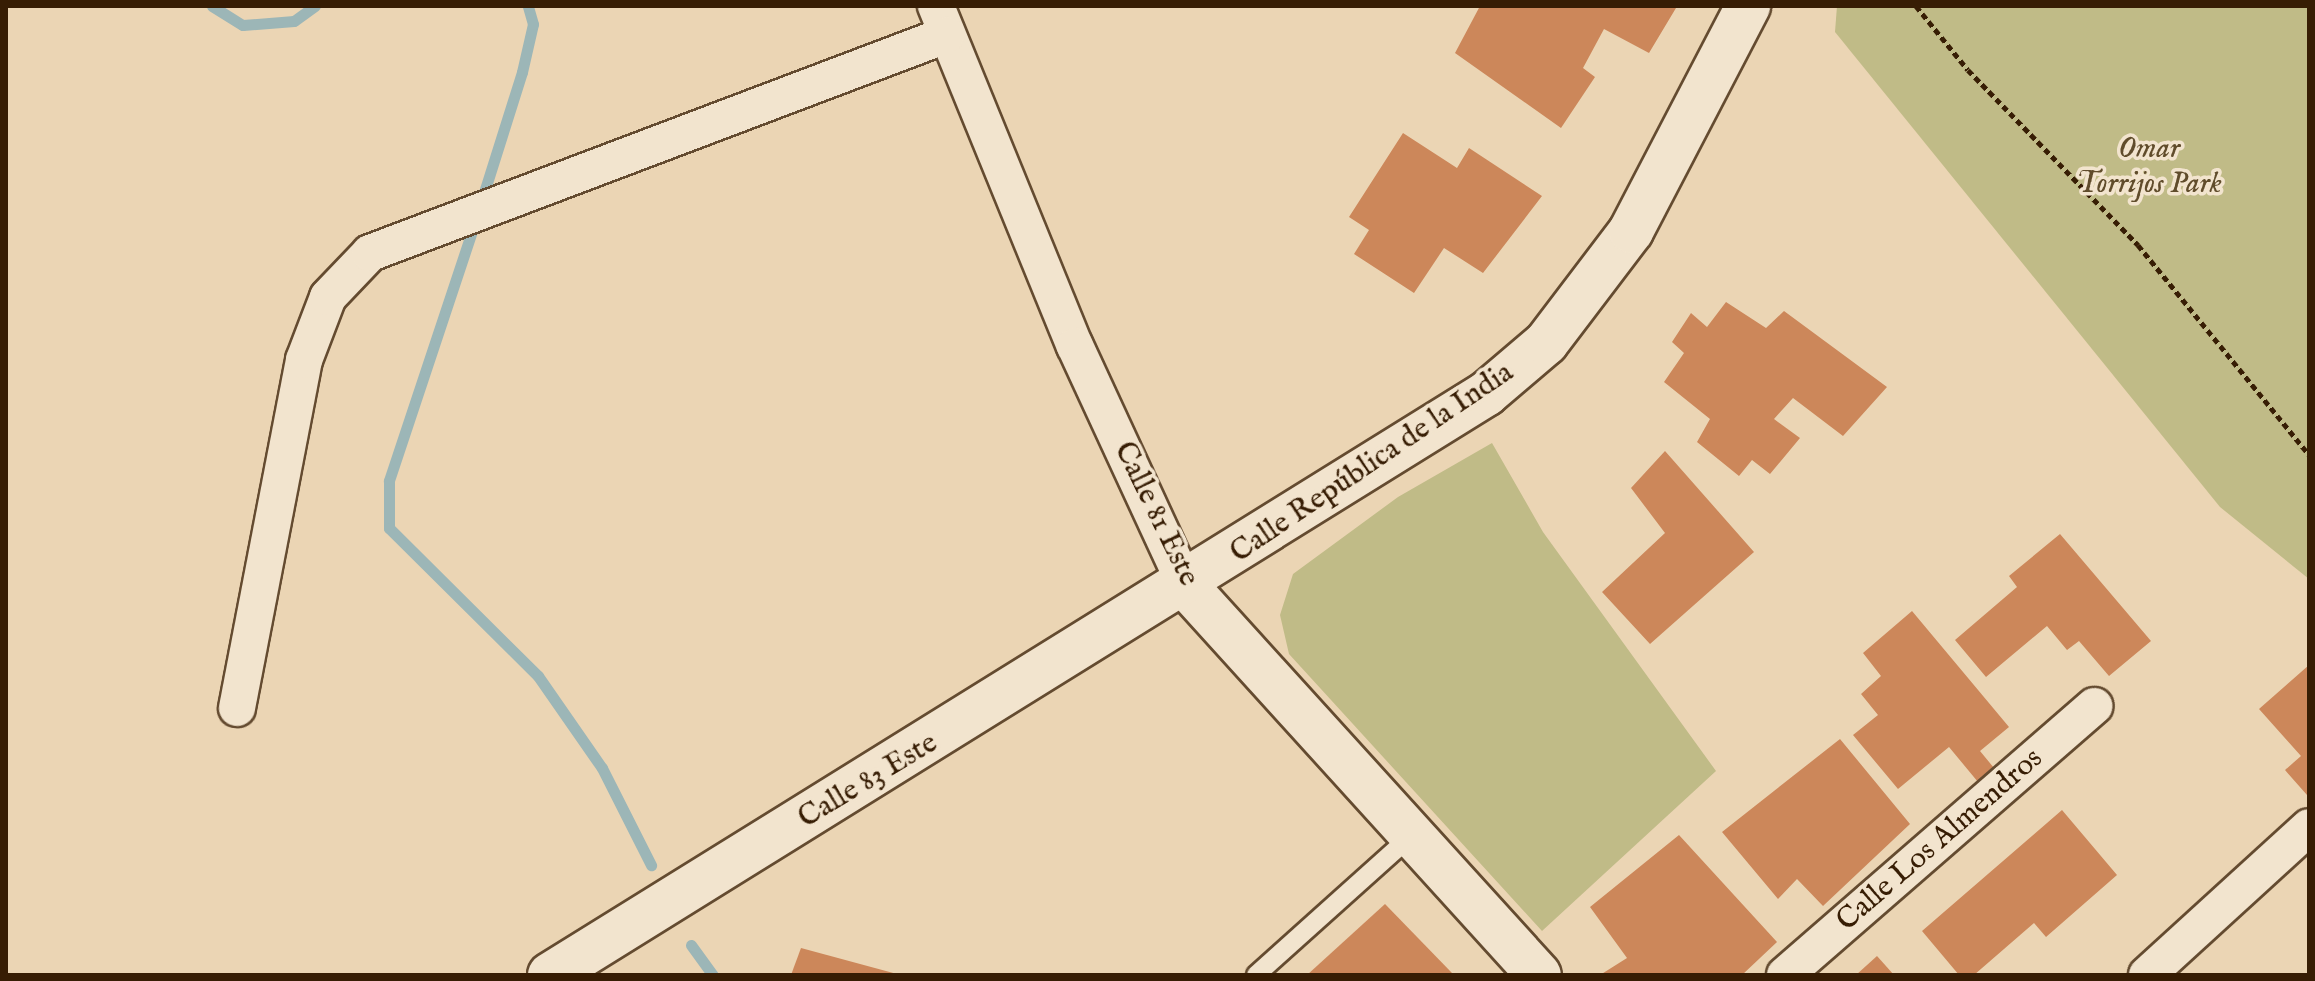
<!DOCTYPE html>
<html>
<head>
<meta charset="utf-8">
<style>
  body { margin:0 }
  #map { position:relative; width:2315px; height:981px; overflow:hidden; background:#ebd5b4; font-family:"IM FELL English",serif }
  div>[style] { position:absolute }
  .green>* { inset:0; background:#c0bb87 }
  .stream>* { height:11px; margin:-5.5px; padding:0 5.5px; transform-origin:5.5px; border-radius:5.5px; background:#9cb6b7 }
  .building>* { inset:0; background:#cc875a }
  .path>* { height:5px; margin-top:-2.5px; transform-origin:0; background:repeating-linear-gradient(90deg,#371d04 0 6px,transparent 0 10px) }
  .roads { filter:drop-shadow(2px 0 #644b30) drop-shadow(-2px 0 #644b30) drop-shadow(0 2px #644b30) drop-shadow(0 -2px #644b30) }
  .service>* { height:18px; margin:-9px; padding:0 9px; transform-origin:9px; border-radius:9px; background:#f2e4ce }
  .minor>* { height:36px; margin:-18px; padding:0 18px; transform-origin:18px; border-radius:18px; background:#f2e4ce }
  .tertiary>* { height:44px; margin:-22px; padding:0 22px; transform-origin:22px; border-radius:22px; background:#f2e4ce }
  span { translate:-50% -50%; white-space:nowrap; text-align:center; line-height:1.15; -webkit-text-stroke:7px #f2e4ce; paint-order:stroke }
  .park-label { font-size:30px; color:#604c2b; font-style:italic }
  .street-label { font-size:30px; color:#371d04 }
  .frame { position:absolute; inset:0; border:8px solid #371d04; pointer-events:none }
</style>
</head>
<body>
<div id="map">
  <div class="green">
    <div style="clip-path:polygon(1837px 6px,2309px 6px,2309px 579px,2220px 507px,1835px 32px)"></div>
    <div style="clip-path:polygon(1492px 443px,1543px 532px,1716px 771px,1542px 931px,1289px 654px,1280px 615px,1293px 574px,1398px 497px)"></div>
  </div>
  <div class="stream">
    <div style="left:212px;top:6px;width:36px;rotate:32deg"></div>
    <div style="left:243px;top:25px;width:51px;rotate:-4.5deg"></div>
    <div style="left:294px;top:21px;width:26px;rotate:-36deg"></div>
    <div style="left:481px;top:202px;width:136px;rotate:-72.5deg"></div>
    <div style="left:522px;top:72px;width:49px;rotate:-77.1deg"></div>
    <div style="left:533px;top:24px;width:19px;rotate:-106deg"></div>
    <div style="left:475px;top:222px;width:273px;rotate:108.4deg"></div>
    <div style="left:389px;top:481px;width:47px;rotate:90deg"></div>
    <div style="left:389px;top:528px;width:210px;rotate:44.8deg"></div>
    <div style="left:538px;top:676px;width:112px;rotate:55.2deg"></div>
    <div style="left:602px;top:768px;width:109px;rotate:63.2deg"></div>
    <div style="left:691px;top:945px;width:37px;rotate:54deg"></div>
  </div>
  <div class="building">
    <div style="clip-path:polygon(1480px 6px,1673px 6px,1676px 8px,1649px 53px,1604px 29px,1583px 68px,1595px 77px,1561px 128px,1455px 53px)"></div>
    <div style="clip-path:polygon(1403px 133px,1457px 168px,1469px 148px,1542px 196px,1483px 273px,1444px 248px,1414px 293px,1354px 254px,1369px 230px,1349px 217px)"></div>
    <div style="clip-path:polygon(1726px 302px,1766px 328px,1784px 311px,1887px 387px,1843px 436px,1793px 398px,1774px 419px,1800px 438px,1770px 474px,1752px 460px,1739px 476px,1697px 442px,1710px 419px,1664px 382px,1684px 353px,1672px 342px,1691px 313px,1707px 327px)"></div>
    <div style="clip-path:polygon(1665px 451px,1754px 552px,1650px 644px,1602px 592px,1665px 533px,1631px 488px)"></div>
    <div style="clip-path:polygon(2060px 534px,2151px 641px,2109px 676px,2079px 641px,2067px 650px,2047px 626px,1986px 677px,1955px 640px,2017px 587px,2009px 576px)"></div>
    <div style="clip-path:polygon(1912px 611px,2009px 727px,1980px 751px,1994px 768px,1978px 782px,1949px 747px,1898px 789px,1853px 735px,1878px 715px,1861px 694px,1881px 676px,1863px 653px)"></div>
    <div style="clip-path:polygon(2309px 665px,2309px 793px,2307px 795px,2285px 770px,2301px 756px,2259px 709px)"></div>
    <div style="clip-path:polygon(1840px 739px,1910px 824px,1823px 906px,1797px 879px,1778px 899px,1722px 832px)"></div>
    <div style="clip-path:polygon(2062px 810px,2117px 875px,2046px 937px,2034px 923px,1974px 975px,1959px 975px,1922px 931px)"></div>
    <div style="clip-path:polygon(1679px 835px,1777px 942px,1742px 975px,1600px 975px,1627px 958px,1590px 907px)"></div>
    <div style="clip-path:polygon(1385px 904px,1452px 973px,1307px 975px)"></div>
    <div style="clip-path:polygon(801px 948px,897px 974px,896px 975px,791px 975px)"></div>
    <div style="clip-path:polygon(1877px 956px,1894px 975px,1856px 975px)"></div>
  </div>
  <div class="path">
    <div style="left:1916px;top:6px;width:82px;rotate:50.9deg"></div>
    <div style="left:1968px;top:70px;width:244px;rotate:45.8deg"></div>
    <div style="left:2138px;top:245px;width:271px;rotate:50.8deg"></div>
  </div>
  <div class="roads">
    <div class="service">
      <div style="left:1256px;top:975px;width:210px;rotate:-41.9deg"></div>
    </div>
    <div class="minor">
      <div style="left:936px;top:6px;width:367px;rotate:67.8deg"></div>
      <div style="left:1075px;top:346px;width:264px;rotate:65.2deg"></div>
      <div style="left:237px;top:708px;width:354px;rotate:-79.1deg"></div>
      <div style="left:304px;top:360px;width:67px;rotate:-69.1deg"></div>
      <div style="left:328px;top:297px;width:61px;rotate:-46.3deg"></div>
      <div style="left:370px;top:253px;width:616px;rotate:-20.73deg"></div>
      <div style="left:1785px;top:975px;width:410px;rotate:-41deg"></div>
      <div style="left:2147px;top:975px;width:219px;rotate:-42.4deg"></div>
    </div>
    <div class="tertiary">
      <div style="left:1186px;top:586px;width:525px;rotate:47.78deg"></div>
      <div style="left:550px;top:975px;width:1102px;rotate:-31.83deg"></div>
      <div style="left:1486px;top:394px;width:79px;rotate:-40.4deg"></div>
      <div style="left:1546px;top:343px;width:141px;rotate:-52.8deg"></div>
      <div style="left:1631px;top:231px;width:254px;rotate:-62.5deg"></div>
    </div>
  </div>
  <div class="park-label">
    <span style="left:2149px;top:166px">Omar<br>Torrijos Park</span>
  </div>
  <div class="street-label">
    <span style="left:1372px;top:463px;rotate:-34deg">Calle República de la India</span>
    <span style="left:1156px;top:514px;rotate:64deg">Calle 81 Este</span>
    <span style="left:868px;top:781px;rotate:-31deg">Calle 83 Este</span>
    <span style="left:1940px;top:840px;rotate:-41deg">Calle Los Almendros</span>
  </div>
  <div class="frame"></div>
</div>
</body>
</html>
